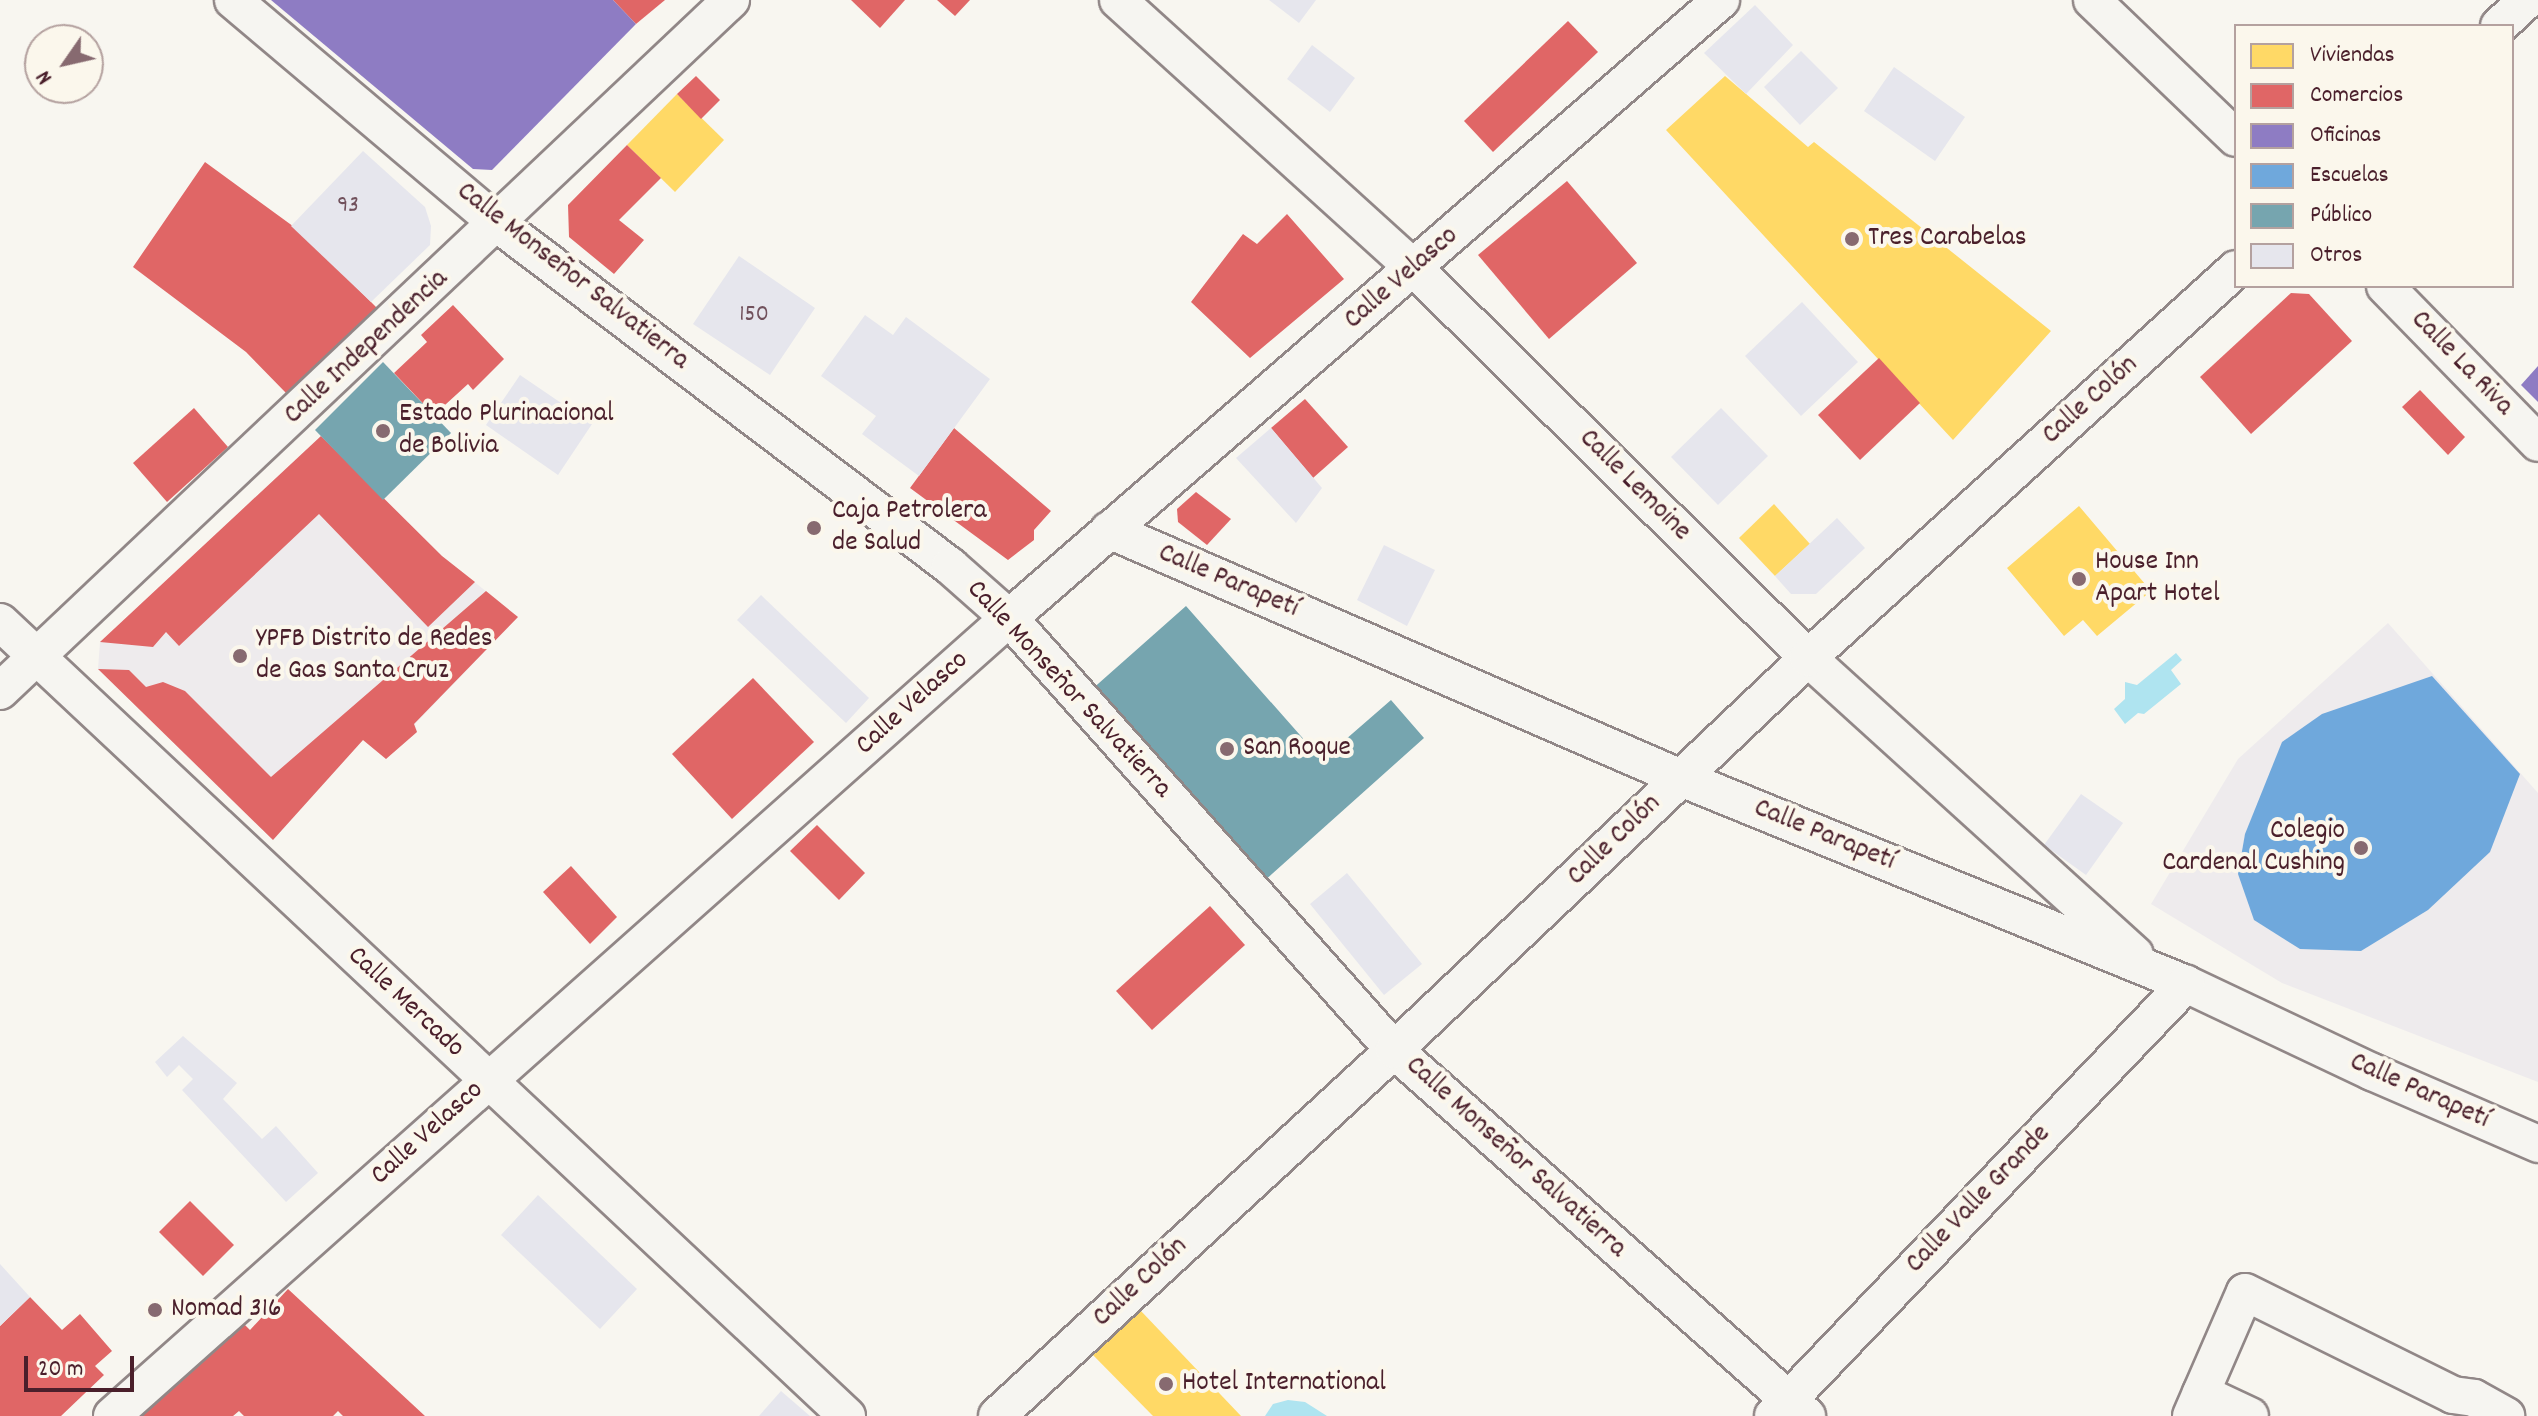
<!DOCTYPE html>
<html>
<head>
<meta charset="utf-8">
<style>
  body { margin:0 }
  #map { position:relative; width:2538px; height:1416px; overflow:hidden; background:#f8f6f0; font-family:Dekko,sans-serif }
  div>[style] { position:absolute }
  .built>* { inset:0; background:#eeebed }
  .water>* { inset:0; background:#afe4f0 }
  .homes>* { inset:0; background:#ffd966 }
  .shops>* { inset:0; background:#e06666 }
  .offices>* { inset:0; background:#8e7cc3 }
  .schools>* { inset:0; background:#6fa8dc }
  .public>* { inset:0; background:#76a5af }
  .building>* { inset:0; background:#e6e6ed }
  .roads { filter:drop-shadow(2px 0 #918787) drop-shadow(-2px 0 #918787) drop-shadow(0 2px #918787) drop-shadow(0 -2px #918787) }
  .minor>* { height:36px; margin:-18px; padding:0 18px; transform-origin:18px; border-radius:18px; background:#f6f5f1 }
  .dots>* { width:22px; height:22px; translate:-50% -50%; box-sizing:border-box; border:4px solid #fbf7ec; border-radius:50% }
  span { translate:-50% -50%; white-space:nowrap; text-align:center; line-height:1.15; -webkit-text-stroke:8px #fbf7ec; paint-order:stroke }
  .number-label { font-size:24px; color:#71515c }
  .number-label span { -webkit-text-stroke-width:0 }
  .poi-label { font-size:28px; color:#4a1f2b }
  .left { translate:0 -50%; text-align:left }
  .right { translate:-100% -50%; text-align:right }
  .street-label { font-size:28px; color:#4a1f2b }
  .legend { position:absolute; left:2234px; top:24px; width:280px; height:264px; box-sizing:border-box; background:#fbf7ec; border:2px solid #b4a19f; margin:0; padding:10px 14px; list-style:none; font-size:24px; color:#4a1f2b }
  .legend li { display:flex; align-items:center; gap:16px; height:40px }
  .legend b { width:40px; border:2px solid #b4a19f }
  .north { position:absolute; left:24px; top:24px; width:80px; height:80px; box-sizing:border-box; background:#fbf7ec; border:2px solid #b4a19f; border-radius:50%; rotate:236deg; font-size:22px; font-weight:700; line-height:32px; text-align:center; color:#4a1f2b }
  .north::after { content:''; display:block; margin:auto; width:28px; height:36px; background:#876a70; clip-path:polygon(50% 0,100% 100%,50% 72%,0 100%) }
  .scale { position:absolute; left:24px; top:1356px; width:110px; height:36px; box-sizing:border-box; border:4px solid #4a1f2b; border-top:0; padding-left:10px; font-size:24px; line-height:28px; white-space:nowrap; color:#4a1f2b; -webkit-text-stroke:6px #fbf7ec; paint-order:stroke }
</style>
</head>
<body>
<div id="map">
  <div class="built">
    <div style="clip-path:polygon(321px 436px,442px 556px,518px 617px,415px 724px,417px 732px,386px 759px,363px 740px,273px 840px,98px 669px,100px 642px)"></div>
    <div style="clip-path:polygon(2388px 623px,2538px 793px,2538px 1082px,2282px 983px,2151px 904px,2238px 759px)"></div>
  </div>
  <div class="water">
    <div style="clip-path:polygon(2176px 653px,2182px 660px,2171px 670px,2181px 684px,2144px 714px,2138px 713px,2125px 724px,2114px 709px,2125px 699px,2125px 682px,2137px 685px)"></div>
    <div style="clip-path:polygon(1288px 1400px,1305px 1402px,1327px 1416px,1265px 1416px,1273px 1404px)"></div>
  </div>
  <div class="homes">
    <div style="clip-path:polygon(1725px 76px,1808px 147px,1814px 142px,2051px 331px,1953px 440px,1666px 130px)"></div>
    <div style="clip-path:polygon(677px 94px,724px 140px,675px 192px,627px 145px)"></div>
    <div style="clip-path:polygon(1774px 504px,1810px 544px,1775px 576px,1739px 538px)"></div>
    <div style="clip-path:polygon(2079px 506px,2151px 591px,2097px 636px,2083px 620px,2064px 636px,2007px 568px)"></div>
    <div style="clip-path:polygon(1141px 1311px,1241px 1416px,1153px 1416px,1091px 1353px)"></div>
  </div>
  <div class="shops">
    <div style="clip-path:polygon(613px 0,665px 0,636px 24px)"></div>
    <div style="clip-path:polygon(851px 0,905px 0,880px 28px)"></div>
    <div style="clip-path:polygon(937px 0,970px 0,955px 16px)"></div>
    <div style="clip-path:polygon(1568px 21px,1598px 52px,1493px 152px,1464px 121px)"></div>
    <div style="clip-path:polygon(696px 76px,720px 100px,701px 119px,677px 94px)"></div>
    <div style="clip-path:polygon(627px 145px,661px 178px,619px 220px,644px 240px,614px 274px,569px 237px,568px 205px)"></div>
    <div style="clip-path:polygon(205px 162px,301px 232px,377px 308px,286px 393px,246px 352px,133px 267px)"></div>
    <div style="clip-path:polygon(1567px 181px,1637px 263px,1549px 339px,1478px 255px)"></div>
    <div style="clip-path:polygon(1287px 214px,1344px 279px,1250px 358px,1191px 302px,1243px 234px,1257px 244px)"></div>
    <div style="clip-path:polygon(2291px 293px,2309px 294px,2352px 341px,2251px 434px,2200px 377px)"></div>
    <div style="clip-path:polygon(453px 305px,504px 359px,473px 390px,468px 384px,434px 415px,394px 373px,427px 342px,421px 335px)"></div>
    <div style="clip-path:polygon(1879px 358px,1920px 403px,1860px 460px,1818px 415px)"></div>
    <div style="clip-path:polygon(2420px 390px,2465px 437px,2448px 455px,2402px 407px)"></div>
    <div style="clip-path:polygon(1305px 399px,1348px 447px,1313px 478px,1271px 428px)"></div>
    <div style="clip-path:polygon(194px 408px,228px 447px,167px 502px,133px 463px)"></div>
    <div style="clip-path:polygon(954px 428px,1051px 511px,1034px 530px,1034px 540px,1008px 560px,910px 488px)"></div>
    <div style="clip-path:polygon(321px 436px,442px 556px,475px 582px,428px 627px,319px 514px,179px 646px,166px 632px,153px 647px,100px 642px)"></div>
    <div style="clip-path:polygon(1196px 492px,1231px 519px,1207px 545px,1178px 522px,1177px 509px)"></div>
    <div style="clip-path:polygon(486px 591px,518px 617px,414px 724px,417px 732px,386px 759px,363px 740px,273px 840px,98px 669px,129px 670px,146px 687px,163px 682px,185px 691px,271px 777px)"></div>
    <div style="clip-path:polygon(753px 678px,814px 742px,732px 819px,672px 754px)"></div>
    <div style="clip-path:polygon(817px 825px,865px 873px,839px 900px,790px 851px)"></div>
    <div style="clip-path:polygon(571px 866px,617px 917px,590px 944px,543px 892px)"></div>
    <div style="clip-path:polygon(1210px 906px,1245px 945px,1152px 1030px,1116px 991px)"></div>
    <div style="clip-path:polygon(190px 1201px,234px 1245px,203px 1276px,159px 1232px)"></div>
    <div style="clip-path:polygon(288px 1289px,425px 1416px,343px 1416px,338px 1411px,333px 1416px,244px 1416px,239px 1411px,233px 1416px,127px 1416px,154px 1391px,160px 1398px,235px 1315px,250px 1330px)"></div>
    <div style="clip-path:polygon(30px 1297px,62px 1330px,80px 1314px,112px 1351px,95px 1366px,104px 1375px,61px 1416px,0 1416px,0 1326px)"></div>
  </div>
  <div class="offices">
    <div style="clip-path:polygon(271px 0,613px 0,636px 24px,492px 170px,473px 169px)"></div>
    <div style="clip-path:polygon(2538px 366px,2538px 402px,2521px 385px)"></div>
  </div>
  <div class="schools">
    <div style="clip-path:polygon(2432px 676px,2520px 774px,2490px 852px,2428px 910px,2361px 951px,2300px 949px,2254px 920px,2238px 874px,2245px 834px,2282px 742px,2322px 714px)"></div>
  </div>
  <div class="public">
    <div style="clip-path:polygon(383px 362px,451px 433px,383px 500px,315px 430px)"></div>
    <div style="clip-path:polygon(1186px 606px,1322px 760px,1391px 700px,1424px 738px,1263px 882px,1090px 691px)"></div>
  </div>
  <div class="building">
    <div style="clip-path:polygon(1269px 0,1316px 0,1299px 23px)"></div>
    <div style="clip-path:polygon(1755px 5px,1793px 45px,1746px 94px,1704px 53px)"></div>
    <div style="clip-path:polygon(1312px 45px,1355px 78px,1330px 112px,1287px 79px)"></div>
    <div style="clip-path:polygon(1801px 51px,1838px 88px,1800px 125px,1764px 87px)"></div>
    <div style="clip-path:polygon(1894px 67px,1965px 117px,1935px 161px,1864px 111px)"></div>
    <div style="clip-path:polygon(363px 151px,425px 207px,431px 226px,430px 245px,371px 302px,291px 226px)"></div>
    <div style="clip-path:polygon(739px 256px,815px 308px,770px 375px,693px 324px)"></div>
    <div style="clip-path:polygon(1802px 302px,1858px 362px,1801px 416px,1745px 356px)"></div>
    <div style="clip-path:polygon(865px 315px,893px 335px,906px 317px,990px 379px,919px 476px,862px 434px,876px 416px,821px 376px)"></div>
    <div style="clip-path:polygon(520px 375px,592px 424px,558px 475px,486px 425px)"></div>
    <div style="clip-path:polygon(1721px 408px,1768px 456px,1718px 505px,1671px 457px)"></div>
    <div style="clip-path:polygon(1271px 428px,1322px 488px,1296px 523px,1236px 458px)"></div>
    <div style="clip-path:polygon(1837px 518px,1865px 548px,1816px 594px,1791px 594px,1775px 576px)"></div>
    <div style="clip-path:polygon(1384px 545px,1435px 570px,1407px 626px,1357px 600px)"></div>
    <div style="clip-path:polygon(761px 595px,869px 698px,846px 723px,737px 620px)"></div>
    <div style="clip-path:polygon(2081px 794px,2123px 823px,2086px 875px,2044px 845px)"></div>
    <div style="clip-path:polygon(1347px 873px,1422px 964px,1384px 995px,1310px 904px)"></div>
    <div style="clip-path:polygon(183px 1036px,237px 1083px,223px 1099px,262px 1139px,276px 1126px,318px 1173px,286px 1202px,182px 1090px,193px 1079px,179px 1065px,167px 1077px,155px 1062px)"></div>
    <div style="clip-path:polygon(538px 1195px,637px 1289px,600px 1329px,501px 1235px)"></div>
    <div style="clip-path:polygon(0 1264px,30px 1297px,0 1326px)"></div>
    <div style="clip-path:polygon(781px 1391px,810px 1416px,759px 1416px)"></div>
  </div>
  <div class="roads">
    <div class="minor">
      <div style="left:233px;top:0;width:347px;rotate:40.2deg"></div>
      <div style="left:498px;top:224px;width:567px;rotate:37.11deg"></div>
      <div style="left:950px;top:566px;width:79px;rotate:41.4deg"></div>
      <div style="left:1009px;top:618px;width:579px;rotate:48.29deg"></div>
      <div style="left:1394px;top:1050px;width:552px;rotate:41.55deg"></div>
      <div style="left:1118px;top:0;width:399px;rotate:42.2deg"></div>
      <div style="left:1414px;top:268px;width:554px;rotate:44.71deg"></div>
      <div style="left:1808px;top:658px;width:441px;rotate:42.2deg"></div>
      <div style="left:2092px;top:0;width:199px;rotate:43.8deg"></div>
      <div style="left:2499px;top:26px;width:38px;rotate:-43deg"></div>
      <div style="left:2385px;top:286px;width:219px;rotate:45.7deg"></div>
      <div style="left:1109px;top:530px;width:623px;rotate:23.44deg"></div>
      <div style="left:1681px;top:778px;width:545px;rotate:22.19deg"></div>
      <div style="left:2186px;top:984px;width:206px;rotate:25.3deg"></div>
      <div style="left:2372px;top:1072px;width:181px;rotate:23.4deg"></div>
      <div style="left:0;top:622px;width:1161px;rotate:43.15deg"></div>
      <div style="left:0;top:691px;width:1006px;rotate:-43.39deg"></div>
      <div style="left:2201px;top:1393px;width:54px;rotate:25.1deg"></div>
      <div style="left:112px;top:1416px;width:1201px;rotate:-41.66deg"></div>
      <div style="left:1009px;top:618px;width:943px;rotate:-40.96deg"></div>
      <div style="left:997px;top:1416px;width:540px;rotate:-42.67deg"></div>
      <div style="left:1394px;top:1050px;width:570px;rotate:-43.44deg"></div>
      <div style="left:1808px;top:658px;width:578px;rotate:-42.27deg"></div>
      <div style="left:1773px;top:1416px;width:598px;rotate:-46.29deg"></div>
      <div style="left:2191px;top:1416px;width:135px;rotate:-66.5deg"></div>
      <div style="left:2245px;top:1292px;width:232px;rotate:26.3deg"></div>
      <div style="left:2453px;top:1395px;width:21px;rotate:8deg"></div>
      <div style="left:2474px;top:1398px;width:37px;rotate:29deg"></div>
    </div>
  </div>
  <div class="dots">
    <div style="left:1852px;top:239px;background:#876a70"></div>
    <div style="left:383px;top:431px;background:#876a70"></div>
    <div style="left:814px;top:528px;background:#876a70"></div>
    <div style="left:2079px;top:579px;background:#876a70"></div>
    <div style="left:240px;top:656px;background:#876a70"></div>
    <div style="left:1227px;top:749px;background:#876a70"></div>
    <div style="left:2361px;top:848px;background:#876a70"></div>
    <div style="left:155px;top:1310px;background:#876a70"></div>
    <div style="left:1166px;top:1384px;background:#876a70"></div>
  </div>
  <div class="number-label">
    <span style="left:348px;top:207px">93</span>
    <span style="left:754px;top:316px">150</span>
  </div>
  <div class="poi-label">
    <span class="left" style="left:1868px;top:239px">Tres Carabelas</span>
    <span class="left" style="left:399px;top:431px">Estado Plurinacional<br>de Bolivia</span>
    <span class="left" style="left:832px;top:528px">Caja Petrolera<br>de Salud</span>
    <span class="left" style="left:2095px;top:579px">House Inn<br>Apart Hotel</span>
    <span class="left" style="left:256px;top:656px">YPFB Distrito de Redes<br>de Gas Santa Cruz</span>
    <span class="left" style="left:1243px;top:749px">San Roque</span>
    <span class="right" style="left:2345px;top:848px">Colegio<br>Cardenal Cushing</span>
    <span class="left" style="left:171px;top:1310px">Nomad 316</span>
    <span class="left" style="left:1182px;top:1384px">Hotel International</span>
  </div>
  <div class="street-label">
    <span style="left:572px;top:277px;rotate:38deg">Calle Monseñor Salvatierra</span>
    <span style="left:1402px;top:279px;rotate:-41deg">Calle Velasco</span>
    <span style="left:367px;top:348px;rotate:-43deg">Calle Independencia</span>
    <span style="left:2461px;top:364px;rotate:46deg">Calle La Riva</span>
    <span style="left:2091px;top:401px;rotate:-42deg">Calle Colón</span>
    <span style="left:1634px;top:486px;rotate:45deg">Calle Lemoine</span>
    <span style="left:1228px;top:582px;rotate:23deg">Calle Parapetí</span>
    <span style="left:1068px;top:690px;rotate:47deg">Calle Monseñor Salvatierra</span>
    <span style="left:913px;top:704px;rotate:-42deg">Calle Velasco</span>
    <span style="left:1824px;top:836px;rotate:22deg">Calle Parapetí</span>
    <span style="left:1615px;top:841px;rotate:-44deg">Calle Colón</span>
    <span style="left:405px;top:1003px;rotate:43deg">Calle Mercado</span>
    <span style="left:2419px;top:1092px;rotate:24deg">Calle Parapetí</span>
    <span style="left:428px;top:1134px;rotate:-42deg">Calle Velasco</span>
    <span style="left:1515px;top:1158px;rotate:42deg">Calle Monseñor Salvatierra</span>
    <span style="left:1979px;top:1200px;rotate:-46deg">Calle Valle Grande</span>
    <span style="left:1141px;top:1283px;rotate:-43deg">Calle Colón</span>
  </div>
  <ul class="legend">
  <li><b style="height:22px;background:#ffd966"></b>Viviendas</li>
  <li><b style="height:22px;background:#e06666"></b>Comercios</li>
  <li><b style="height:22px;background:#8e7cc3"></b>Oficinas</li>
  <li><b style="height:22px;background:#6fa8dc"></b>Escuelas</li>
  <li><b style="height:22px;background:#76a5af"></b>Público</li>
  <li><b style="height:22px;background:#e6e6ed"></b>Otros</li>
  </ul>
  <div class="north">N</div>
  <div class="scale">20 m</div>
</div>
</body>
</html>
